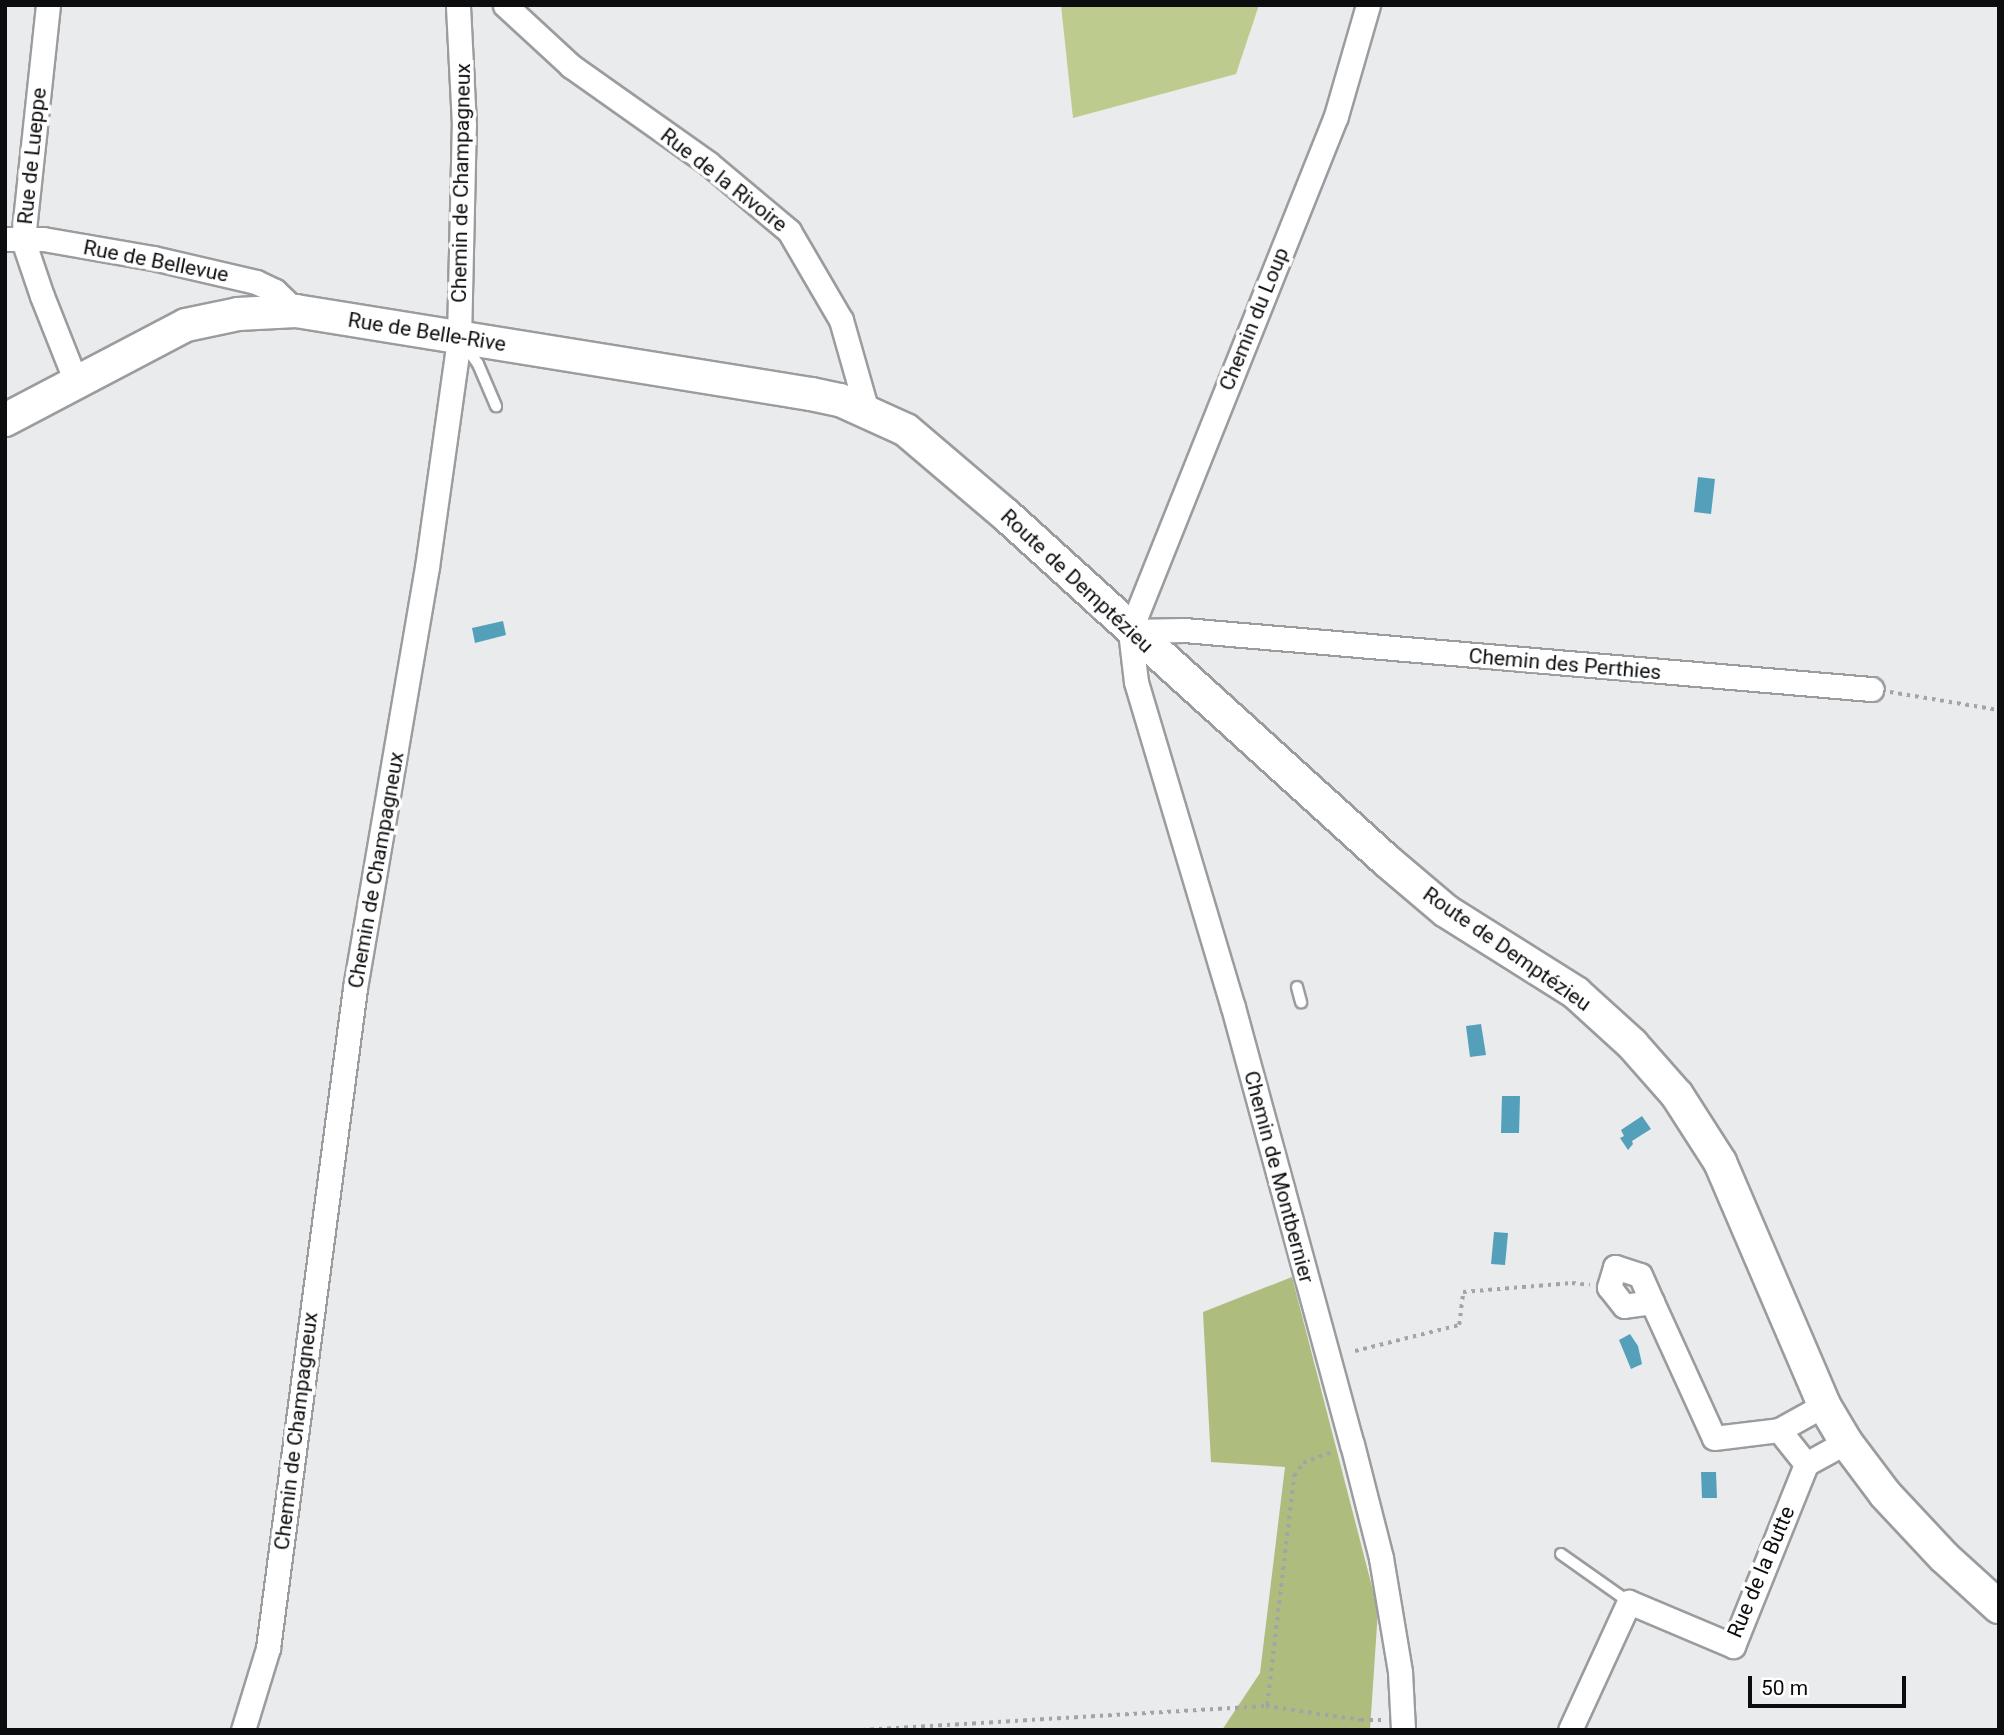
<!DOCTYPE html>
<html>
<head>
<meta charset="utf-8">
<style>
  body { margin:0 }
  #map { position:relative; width:2004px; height:1735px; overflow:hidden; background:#e9ebed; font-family:Roboto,sans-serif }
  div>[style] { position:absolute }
  .green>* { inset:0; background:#bdcb8f }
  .forest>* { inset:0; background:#aebc7e }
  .water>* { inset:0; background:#54a0bb }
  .path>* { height:3.5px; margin-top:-1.75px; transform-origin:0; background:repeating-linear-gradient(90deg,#a2a4a6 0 3.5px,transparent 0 8.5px) }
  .roads { filter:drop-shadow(2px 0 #9b9c9f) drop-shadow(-2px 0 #9b9c9f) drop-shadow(0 2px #9b9c9f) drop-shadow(0 -2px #9b9c9f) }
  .lane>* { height:10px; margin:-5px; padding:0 5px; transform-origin:5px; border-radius:5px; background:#fff }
  .street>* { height:23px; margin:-11.5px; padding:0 11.5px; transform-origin:11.5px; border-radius:11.5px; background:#fff }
  .secondary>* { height:32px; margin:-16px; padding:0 16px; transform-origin:16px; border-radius:16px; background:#fff }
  span { translate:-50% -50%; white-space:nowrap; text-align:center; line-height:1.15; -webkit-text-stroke:7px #fff; paint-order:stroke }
  .street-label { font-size:21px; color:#0c0d0e }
  .frame { position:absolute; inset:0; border:7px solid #0c0d0e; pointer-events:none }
  .scale { position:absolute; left:1748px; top:1676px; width:158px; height:32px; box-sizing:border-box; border:4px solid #0c0d0e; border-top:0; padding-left:9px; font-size:21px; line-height:24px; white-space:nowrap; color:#0c0d0e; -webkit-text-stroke:5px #fff; paint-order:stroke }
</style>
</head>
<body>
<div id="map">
  <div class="green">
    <div style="clip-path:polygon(1061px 5px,1259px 5px,1236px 74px,1073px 118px)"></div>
  </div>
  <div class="forest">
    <div style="clip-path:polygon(1292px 1277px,1378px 1610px,1370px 1730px,1222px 1730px,1260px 1673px,1285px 1467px,1211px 1462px,1203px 1312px)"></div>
  </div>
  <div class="water">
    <div style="clip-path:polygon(1698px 477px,1715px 479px,1711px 514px,1694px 512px)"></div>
    <div style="clip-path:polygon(503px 621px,506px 635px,475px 643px,472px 628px)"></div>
    <div style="clip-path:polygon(1481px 1024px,1486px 1055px,1470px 1057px,1466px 1026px)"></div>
    <div style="clip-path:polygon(1502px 1096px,1520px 1096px,1519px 1133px,1501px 1133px)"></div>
    <div style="clip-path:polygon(1642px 1116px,1651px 1129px,1632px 1141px,1633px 1144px,1628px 1150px,1620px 1138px,1624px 1136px,1621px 1130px)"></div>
    <div style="clip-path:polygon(1494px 1232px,1508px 1233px,1505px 1265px,1491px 1264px)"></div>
    <div style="clip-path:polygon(1630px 1334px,1638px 1346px,1642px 1364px,1631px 1369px,1619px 1340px)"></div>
    <div style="clip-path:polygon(1701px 1472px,1716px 1472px,1717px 1498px,1702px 1498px)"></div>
  </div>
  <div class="path">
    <div style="left:1890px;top:692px;width:110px;rotate:9.4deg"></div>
    <div style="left:1355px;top:1351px;width:107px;rotate:-14deg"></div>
    <div style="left:1459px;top:1325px;width:33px;rotate:-83deg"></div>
    <div style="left:1463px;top:1292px;width:109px;rotate:-4.7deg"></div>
    <div style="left:1572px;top:1283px;width:18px;rotate:6deg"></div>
    <div style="left:1267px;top:1705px;width:231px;rotate:-83.3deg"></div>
    <div style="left:1294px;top:1476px;width:16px;rotate:-55deg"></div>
    <div style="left:1303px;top:1463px;width:33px;rotate:-21deg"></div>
    <div style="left:862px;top:1730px;width:405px;rotate:-3.4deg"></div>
    <div style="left:1266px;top:1706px;width:96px;rotate:8.4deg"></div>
    <div style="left:1361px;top:1720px;width:22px"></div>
  </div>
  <div class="roads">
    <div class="lane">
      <div style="left:465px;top:346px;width:22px;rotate:54deg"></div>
      <div style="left:478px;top:364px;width:46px;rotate:66.8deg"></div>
      <div style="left:1297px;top:987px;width:16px;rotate:75deg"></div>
      <div style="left:1561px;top:1554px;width:83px;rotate:35.2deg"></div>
    </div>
    <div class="street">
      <div style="left:48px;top:5px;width:236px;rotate:96.1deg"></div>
      <div style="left:23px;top:240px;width:59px;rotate:71.3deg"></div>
      <div style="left:42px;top:296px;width:92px;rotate:68.4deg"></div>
      <div style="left:505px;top:5px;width:90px;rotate:42.7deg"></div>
      <div style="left:571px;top:66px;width:168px;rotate:35.3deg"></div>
      <div style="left:708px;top:163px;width:106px;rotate:40deg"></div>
      <div style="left:789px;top:231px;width:103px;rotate:59.7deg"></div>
      <div style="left:841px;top:320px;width:95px;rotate:74.1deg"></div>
      <div style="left:1368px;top:5px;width:116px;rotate:106.1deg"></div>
      <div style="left:1336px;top:116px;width:555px;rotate:111.8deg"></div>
      <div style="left:1130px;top:631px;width:51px;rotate:83.3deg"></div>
      <div style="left:1136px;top:682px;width:339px;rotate:73.4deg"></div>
      <div style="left:1233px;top:1007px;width:453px;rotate:74.8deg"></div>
      <div style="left:1352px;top:1444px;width:118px;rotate:75.7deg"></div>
      <div style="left:1381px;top:1558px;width:116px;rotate:80.5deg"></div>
      <div style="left:1400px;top:1672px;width:58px;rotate:87deg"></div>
      <div style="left:5px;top:239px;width:38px"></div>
      <div style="left:43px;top:239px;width:112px;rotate:9.8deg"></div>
      <div style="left:153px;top:258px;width:106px;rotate:13.1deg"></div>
      <div style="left:256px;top:282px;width:21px;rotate:25deg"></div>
      <div style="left:275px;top:291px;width:29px;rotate:44deg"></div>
      <div style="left:1130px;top:631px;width:54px;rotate:-1.1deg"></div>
      <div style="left:1184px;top:630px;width:690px;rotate:4.91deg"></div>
      <div style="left:1652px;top:1302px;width:28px;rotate:172deg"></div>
      <div style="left:1624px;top:1306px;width:24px;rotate:-128deg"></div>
      <div style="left:1609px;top:1287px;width:21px;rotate:-73deg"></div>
      <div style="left:1615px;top:1267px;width:26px;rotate:18deg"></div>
      <div style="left:1640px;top:1275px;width:30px;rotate:66deg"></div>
      <div style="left:1652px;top:1302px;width:149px;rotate:65.5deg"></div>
      <div style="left:1714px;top:1438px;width:65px;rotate:-7deg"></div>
      <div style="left:1779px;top:1430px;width:51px;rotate:-29.1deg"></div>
      <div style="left:1779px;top:1430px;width:43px;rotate:51.5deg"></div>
      <div style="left:243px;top:1730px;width:86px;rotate:-73deg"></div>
      <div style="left:268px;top:1648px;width:666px;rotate:-82.49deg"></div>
      <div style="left:355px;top:988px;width:427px;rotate:-80.3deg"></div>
      <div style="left:427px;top:567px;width:230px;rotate:-82deg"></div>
      <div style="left:459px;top:339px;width:214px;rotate:-88.7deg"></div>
      <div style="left:464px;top:125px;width:120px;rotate:-92.9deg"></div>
      <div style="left:1570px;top:1730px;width:141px;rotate:-65.3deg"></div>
      <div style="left:1629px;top:1602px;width:113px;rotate:22.9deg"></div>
      <div style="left:1733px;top:1646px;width:196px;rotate:-68.1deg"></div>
      <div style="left:1806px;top:1464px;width:46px;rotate:-28.8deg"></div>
    </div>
    <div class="secondary">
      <div style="left:5px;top:420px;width:204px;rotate:-27.7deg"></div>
      <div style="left:186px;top:325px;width:53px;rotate:-11.9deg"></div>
      <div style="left:238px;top:314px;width:58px;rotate:-3deg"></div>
      <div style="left:296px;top:311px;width:522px;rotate:9.16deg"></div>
      <div style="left:811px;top:394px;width:30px;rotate:12deg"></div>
      <div style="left:840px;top:400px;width:72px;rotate:24.4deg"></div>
      <div style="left:906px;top:430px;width:131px;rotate:40.4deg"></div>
      <div style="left:1006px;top:515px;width:515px;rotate:42.24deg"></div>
      <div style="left:1387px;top:861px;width:77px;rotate:40.3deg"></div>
      <div style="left:1446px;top:911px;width:154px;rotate:32.2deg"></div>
      <div style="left:1576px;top:993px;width:76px;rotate:42.3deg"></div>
      <div style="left:1632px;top:1044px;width:68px;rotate:48.6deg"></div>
      <div style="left:1677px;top:1095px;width:80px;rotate:57.3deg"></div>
      <div style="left:1720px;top:1162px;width:264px;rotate:66.8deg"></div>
      <div style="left:1824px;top:1405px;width:43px;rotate:59.3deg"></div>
      <div style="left:1846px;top:1442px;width:65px;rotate:53.1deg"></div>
      <div style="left:1885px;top:1494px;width:86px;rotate:46.9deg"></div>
      <div style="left:1944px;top:1557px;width:74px;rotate:42.3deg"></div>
    </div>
  </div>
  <div class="street-label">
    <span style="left:32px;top:156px;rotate:-84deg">Rue de Lueppe</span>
    <span style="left:724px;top:180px;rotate:38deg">Rue de la Rivoire</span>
    <span style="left:461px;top:183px;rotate:-89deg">Chemin de Champagneux</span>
    <span style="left:156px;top:261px;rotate:11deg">Rue de Bellevue</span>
    <span style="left:1254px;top:319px;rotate:-68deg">Chemin du Loup</span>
    <span style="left:427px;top:332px;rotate:9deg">Rue de Belle-Rive</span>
    <span style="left:1077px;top:581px;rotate:43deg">Route de Demptézieu</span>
    <span style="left:1565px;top:664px;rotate:5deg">Chemin des Perthies</span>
    <span style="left:376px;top:870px;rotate:-80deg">Chemin de Champagneux</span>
    <span style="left:1507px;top:949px;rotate:35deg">Route de Demptézieu</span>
    <span style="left:1279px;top:1177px;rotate:75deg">Chemin de Montbernier</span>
    <span style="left:296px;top:1431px;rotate:-83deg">Chemin de Champagneux</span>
    <span style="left:1761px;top:1572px;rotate:-67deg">Rue de la Butte</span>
  </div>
  <div class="frame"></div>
  <div class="scale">50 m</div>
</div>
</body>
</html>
